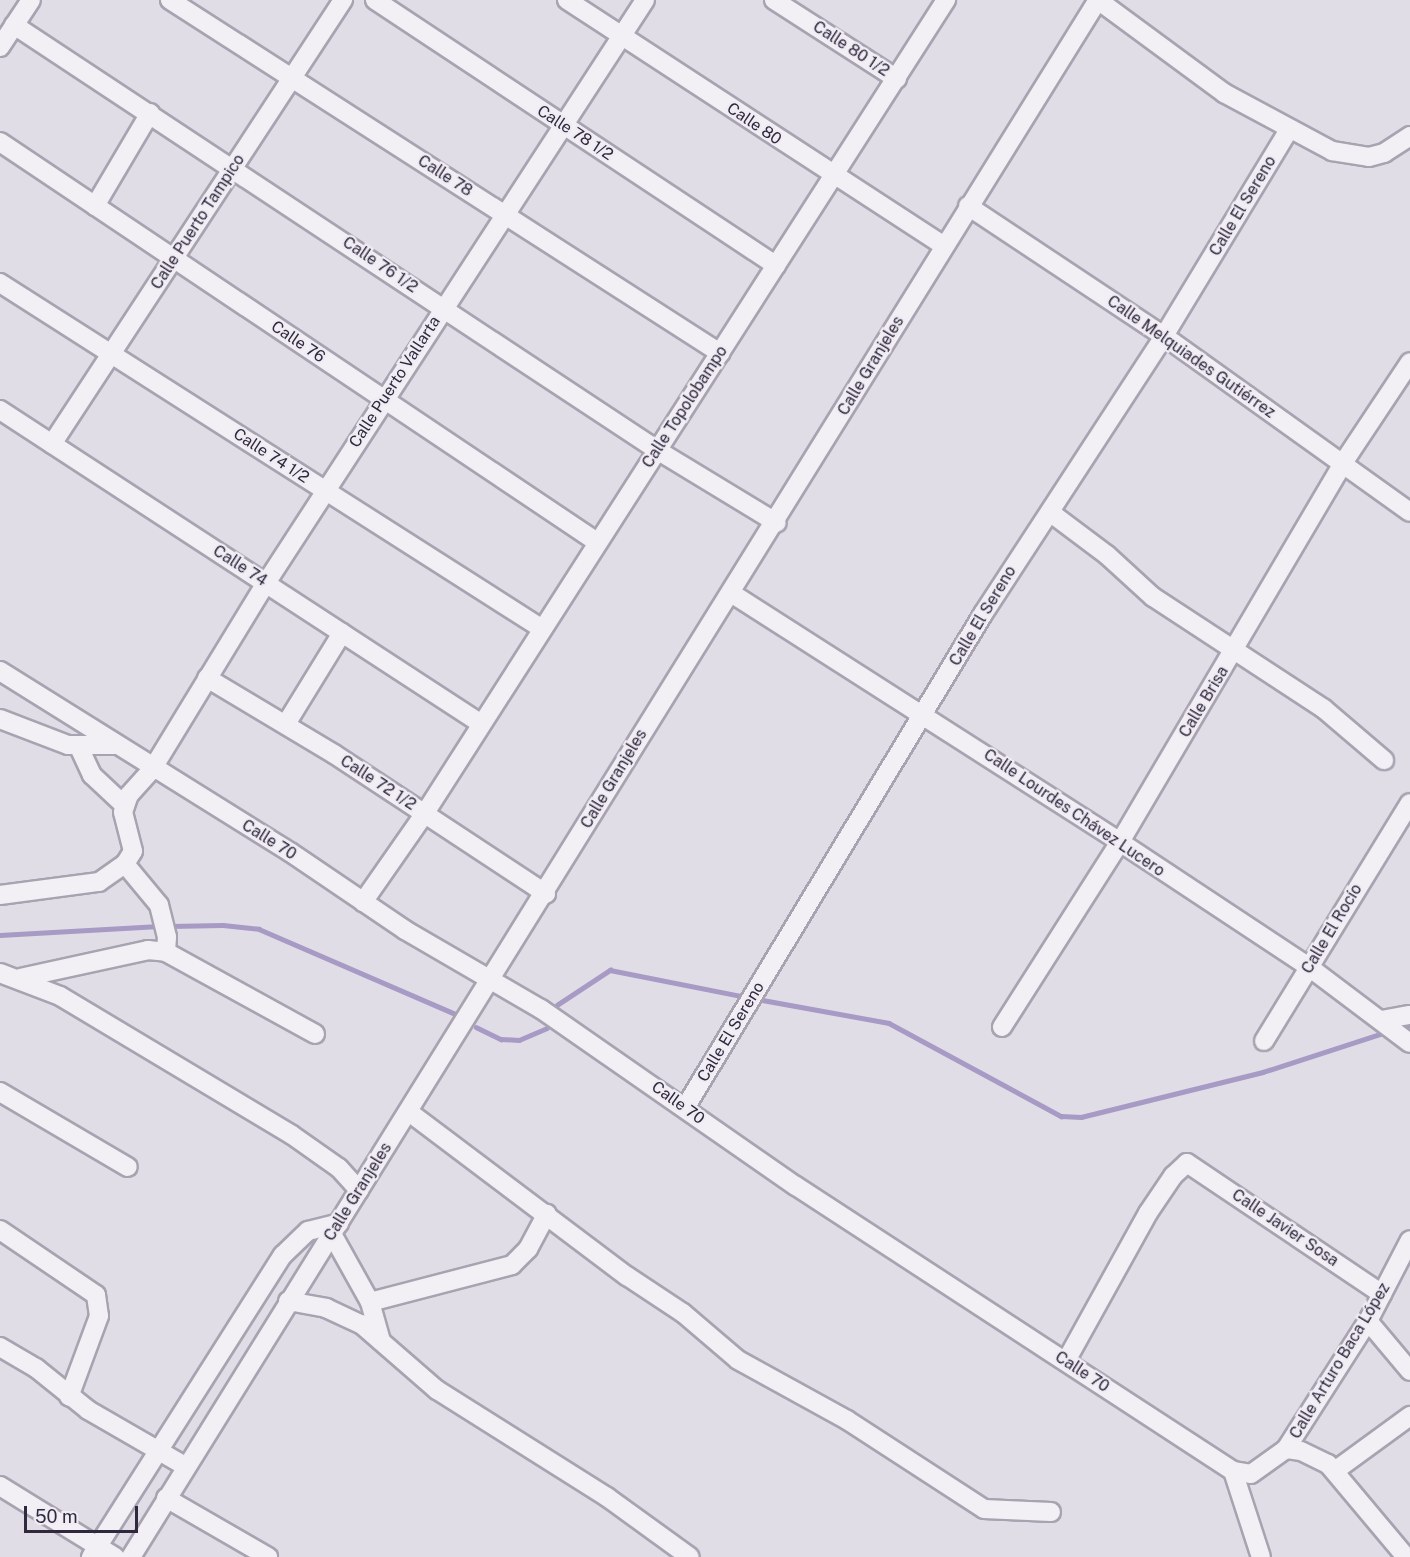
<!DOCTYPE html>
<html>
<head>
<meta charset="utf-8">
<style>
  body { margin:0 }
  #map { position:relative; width:1410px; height:1557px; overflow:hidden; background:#e1dde6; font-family:"Public Sans",sans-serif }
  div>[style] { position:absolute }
  .stream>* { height:4.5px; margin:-2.25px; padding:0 2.25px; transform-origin:2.25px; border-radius:2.25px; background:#a79ac5 }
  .roads { filter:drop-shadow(2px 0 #a8a3b0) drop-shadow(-2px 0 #a8a3b0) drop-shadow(0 2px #a8a3b0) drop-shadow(0 -2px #a8a3b0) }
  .street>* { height:18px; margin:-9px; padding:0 9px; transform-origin:9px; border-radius:9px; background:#f2f0f5 }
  span { translate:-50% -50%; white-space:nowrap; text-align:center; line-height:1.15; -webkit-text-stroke:4.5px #efecf4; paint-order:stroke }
  .street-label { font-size:16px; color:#30283c }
  .scale { position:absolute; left:24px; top:1506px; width:114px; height:27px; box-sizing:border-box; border:3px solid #30283c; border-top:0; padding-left:8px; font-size:18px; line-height:21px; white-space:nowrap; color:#30283c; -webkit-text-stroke:4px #efecf4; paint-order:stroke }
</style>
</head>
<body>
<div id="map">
  <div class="stream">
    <div style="left:170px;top:926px;width:53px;rotate:-1.1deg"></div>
    <div style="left:223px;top:925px;width:36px;rotate:6deg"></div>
    <div style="left:259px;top:929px;width:214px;rotate:23.4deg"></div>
    <div style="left:0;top:935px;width:159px;rotate:-3.2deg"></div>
    <div style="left:757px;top:999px;width:134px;rotate:10.3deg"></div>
    <div style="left:889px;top:1023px;width:196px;rotate:28.4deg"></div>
    <div style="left:1061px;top:1116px;width:20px;rotate:3deg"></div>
    <div style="left:1081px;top:1117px;width:187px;rotate:-13.9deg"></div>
    <div style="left:1263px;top:1072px;width:123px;rotate:-18deg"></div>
    <div style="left:557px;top:1005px;width:64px;rotate:-33.4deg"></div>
    <div style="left:610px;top:970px;width:139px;rotate:11.2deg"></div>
    <div style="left:1407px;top:1026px;width:3px"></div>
    <div style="left:476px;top:1027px;width:28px;rotate:26deg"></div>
    <div style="left:501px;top:1039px;width:18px;rotate:3deg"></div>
    <div style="left:519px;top:1040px;width:30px;rotate:-23deg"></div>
  </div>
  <div class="roads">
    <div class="street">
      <div style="left:170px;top:0;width:654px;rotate:32.69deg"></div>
      <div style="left:375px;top:0;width:481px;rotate:33.5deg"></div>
      <div style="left:567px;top:0;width:449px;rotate:33.1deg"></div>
      <div style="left:774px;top:0;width:146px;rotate:32.7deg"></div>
      <div style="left:1098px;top:0;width:157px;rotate:36.4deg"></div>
      <div style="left:1224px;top:93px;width:123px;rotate:28.2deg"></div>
      <div style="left:1332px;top:151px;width:37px;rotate:9deg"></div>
      <div style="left:1369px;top:157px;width:16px;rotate:-15deg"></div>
      <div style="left:1384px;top:153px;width:31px;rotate:-33deg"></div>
      <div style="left:14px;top:25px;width:771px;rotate:33.46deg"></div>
      <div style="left:657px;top:450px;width:140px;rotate:31.3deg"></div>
      <div style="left:0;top:47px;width:56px;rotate:-56.6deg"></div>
      <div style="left:0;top:142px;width:719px;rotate:33.82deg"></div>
      <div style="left:95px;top:206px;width:108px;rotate:-59.4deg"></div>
      <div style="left:968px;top:206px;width:235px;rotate:33.6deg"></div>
      <div style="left:1164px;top:336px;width:302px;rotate:35.6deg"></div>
      <div style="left:0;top:283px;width:642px;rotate:32.53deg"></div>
      <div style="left:0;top:410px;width:573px;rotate:33.11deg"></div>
      <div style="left:52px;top:444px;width:531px;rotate:-56.76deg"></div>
      <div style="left:1051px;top:513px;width:70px;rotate:36.9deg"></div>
      <div style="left:1107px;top:555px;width:62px;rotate:42.4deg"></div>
      <div style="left:1153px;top:597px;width:204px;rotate:33.2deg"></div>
      <div style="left:1324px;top:709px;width:79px;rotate:40.4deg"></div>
      <div style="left:731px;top:593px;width:462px;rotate:32.6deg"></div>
      <div style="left:1120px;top:842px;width:227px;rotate:33.5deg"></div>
      <div style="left:1309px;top:967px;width:126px;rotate:37deg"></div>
      <div style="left:0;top:671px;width:342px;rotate:32deg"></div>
      <div style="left:290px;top:852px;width:139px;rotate:34.1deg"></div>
      <div style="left:405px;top:930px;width:157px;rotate:30.2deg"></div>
      <div style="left:541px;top:1009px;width:310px;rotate:34.8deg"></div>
      <div style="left:796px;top:1186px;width:522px;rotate:33.11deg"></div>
      <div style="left:1233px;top:1471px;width:18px;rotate:9deg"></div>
      <div style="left:1251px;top:1474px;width:43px;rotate:-35.5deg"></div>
      <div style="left:1286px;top:1449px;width:15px;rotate:8deg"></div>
      <div style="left:1301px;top:1451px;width:30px;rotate:26deg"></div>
      <div style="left:1328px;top:1464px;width:121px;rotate:50deg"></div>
      <div style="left:207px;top:678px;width:148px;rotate:30.9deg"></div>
      <div style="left:334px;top:754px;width:254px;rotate:33.4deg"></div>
      <div style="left:0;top:719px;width:73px;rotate:20.9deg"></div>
      <div style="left:68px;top:745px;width:48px"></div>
      <div style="left:286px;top:724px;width:107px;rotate:-58.4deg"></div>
      <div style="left:78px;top:745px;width:33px;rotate:65deg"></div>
      <div style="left:92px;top:775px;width:45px;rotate:43.2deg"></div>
      <div style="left:125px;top:864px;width:53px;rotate:50.3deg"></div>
      <div style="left:159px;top:905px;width:33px;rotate:76deg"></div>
      <div style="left:167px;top:937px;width:15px;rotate:94deg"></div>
      <div style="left:0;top:895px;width:100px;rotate:-7.5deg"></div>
      <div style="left:99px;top:882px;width:32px;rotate:-35deg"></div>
      <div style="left:125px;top:864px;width:15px;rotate:-58deg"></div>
      <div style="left:133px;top:851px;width:40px;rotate:-104.4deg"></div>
      <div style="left:123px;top:812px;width:18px;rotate:-71deg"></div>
      <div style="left:129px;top:795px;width:36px;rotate:-48deg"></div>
      <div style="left:153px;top:768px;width:217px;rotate:-58.6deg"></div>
      <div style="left:266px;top:583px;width:695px;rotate:-56.97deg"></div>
      <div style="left:363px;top:902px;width:108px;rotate:-55.1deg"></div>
      <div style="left:425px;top:813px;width:966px;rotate:-57.35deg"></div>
      <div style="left:0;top:973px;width:64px;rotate:21deg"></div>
      <div style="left:60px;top:996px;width:270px;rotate:30.9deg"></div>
      <div style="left:292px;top:1135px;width:57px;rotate:35.1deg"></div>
      <div style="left:339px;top:1168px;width:30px;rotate:48deg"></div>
      <div style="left:20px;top:978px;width:131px;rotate:-12.3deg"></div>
      <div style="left:148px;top:950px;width:18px;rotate:6deg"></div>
      <div style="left:166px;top:952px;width:170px;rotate:28.8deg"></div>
      <div style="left:1381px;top:1020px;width:29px;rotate:-10deg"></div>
      <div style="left:1002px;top:1027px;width:219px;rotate:-57.5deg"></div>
      <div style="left:1120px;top:842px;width:440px;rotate:-59.5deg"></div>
      <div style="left:1343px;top:463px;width:121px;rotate:-56.4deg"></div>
      <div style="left:1264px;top:1041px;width:279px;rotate:-58.5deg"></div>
      <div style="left:0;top:1092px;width:148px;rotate:30.4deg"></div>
      <div style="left:685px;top:1108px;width:577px;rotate:-58.9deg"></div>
      <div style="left:983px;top:614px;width:332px;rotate:-56.9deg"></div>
      <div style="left:1164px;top:336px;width:241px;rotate:-58.8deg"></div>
      <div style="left:409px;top:1112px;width:273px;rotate:37deg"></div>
      <div style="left:627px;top:1276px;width:67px;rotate:33.5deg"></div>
      <div style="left:683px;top:1313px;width:72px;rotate:40.5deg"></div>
      <div style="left:738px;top:1360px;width:124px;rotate:28.8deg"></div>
      <div style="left:847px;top:1420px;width:163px;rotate:33deg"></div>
      <div style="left:984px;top:1509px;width:67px;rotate:2.6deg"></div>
      <div style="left:0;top:1230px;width:116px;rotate:34.1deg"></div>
      <div style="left:96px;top:1295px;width:21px;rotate:82deg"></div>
      <div style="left:99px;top:1316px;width:86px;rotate:110.3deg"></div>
      <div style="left:332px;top:1234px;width:78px;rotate:60.8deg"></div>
      <div style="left:288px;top:1301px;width:39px;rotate:10deg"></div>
      <div style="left:326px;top:1308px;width:38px;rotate:25deg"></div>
      <div style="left:361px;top:1324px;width:101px;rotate:41deg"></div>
      <div style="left:437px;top:1390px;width:201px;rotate:32.2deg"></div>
      <div style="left:607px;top:1497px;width:102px;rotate:35.9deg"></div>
      <div style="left:1368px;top:1321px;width:65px;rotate:50deg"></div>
      <div style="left:381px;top:1341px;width:41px;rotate:-105.8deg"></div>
      <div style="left:370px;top:1302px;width:147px;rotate:-14.6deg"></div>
      <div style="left:512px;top:1265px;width:23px;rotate:-45deg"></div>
      <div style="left:528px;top:1249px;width:40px;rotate:-62deg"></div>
      <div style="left:0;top:1347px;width:42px;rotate:30.3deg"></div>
      <div style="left:36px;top:1368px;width:67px;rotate:38.9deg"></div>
      <div style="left:88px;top:1410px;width:112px;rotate:30deg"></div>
      <div style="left:1066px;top:1361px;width:169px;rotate:-61deg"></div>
      <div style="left:1148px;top:1213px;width:45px;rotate:-56deg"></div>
      <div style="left:1173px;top:1176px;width:19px;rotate:-43deg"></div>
      <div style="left:1187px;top:1163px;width:235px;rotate:33.9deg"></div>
      <div style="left:1286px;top:1449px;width:152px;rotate:-57.4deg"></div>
      <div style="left:1368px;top:1321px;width:91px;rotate:-62.6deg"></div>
      <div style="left:1336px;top:1470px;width:92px;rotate:-36.1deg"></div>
      <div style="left:1233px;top:1471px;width:90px;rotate:72deg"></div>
      <div style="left:0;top:1486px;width:135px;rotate:31.7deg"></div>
      <div style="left:166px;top:1498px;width:118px;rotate:30deg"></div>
      <div style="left:91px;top:1557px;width:358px;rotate:-57.6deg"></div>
      <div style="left:283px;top:1255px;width:35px;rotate:-44deg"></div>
      <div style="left:308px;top:1231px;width:32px;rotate:-14deg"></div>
      <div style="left:131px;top:1557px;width:1833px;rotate:-58.16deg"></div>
    </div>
  </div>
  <div class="street-label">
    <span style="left:851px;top:49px;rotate:33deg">Calle 80 1/2</span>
    <span style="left:754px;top:124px;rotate:34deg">Calle 80</span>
    <span style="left:575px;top:133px;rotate:33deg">Calle 78 1/2</span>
    <span style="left:445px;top:176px;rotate:33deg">Calle 78</span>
    <span style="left:1243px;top:206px;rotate:-59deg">Calle El Sereno</span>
    <span style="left:198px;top:222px;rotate:-57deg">Calle Puerto Tampico</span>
    <span style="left:380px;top:265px;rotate:34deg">Calle 76 1/2</span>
    <span style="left:298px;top:342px;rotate:34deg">Calle 76</span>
    <span style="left:1191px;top:357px;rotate:35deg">Calle Melquiades Gutiérrez</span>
    <span style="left:871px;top:366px;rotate:-59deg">Calle Granjeles</span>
    <span style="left:395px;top:382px;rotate:-57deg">Calle Puerto Vallarta</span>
    <span style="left:685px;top:407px;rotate:-57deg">Calle Topolobampo</span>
    <span style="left:271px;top:456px;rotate:33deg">Calle 74 1/2</span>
    <span style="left:240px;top:566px;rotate:33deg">Calle 74</span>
    <span style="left:983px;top:616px;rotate:-59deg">Calle El Sereno</span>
    <span style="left:1204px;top:702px;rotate:-59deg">Calle Brisa</span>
    <span style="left:614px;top:779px;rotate:-59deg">Calle Granjeles</span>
    <span style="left:378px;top:783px;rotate:33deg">Calle 72 1/2</span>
    <span style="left:1074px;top:813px;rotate:34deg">Calle Lourdes Chávez Lucero</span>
    <span style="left:269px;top:840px;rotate:32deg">Calle 70</span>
    <span style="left:1332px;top:929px;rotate:-59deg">Calle El Rocío</span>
    <span style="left:731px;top:1032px;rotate:-59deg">Calle El Sereno</span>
    <span style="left:678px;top:1103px;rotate:36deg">Calle 70</span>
    <span style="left:358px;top:1192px;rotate:-58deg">Calle Granjeles</span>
    <span style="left:1285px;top:1228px;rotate:34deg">Calle Javier Sosa</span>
    <span style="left:1340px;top:1361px;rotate:-59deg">Calle Arturo Baca López</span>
    <span style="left:1082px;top:1372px;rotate:33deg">Calle 70</span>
  </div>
  <div class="scale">50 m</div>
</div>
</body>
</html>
